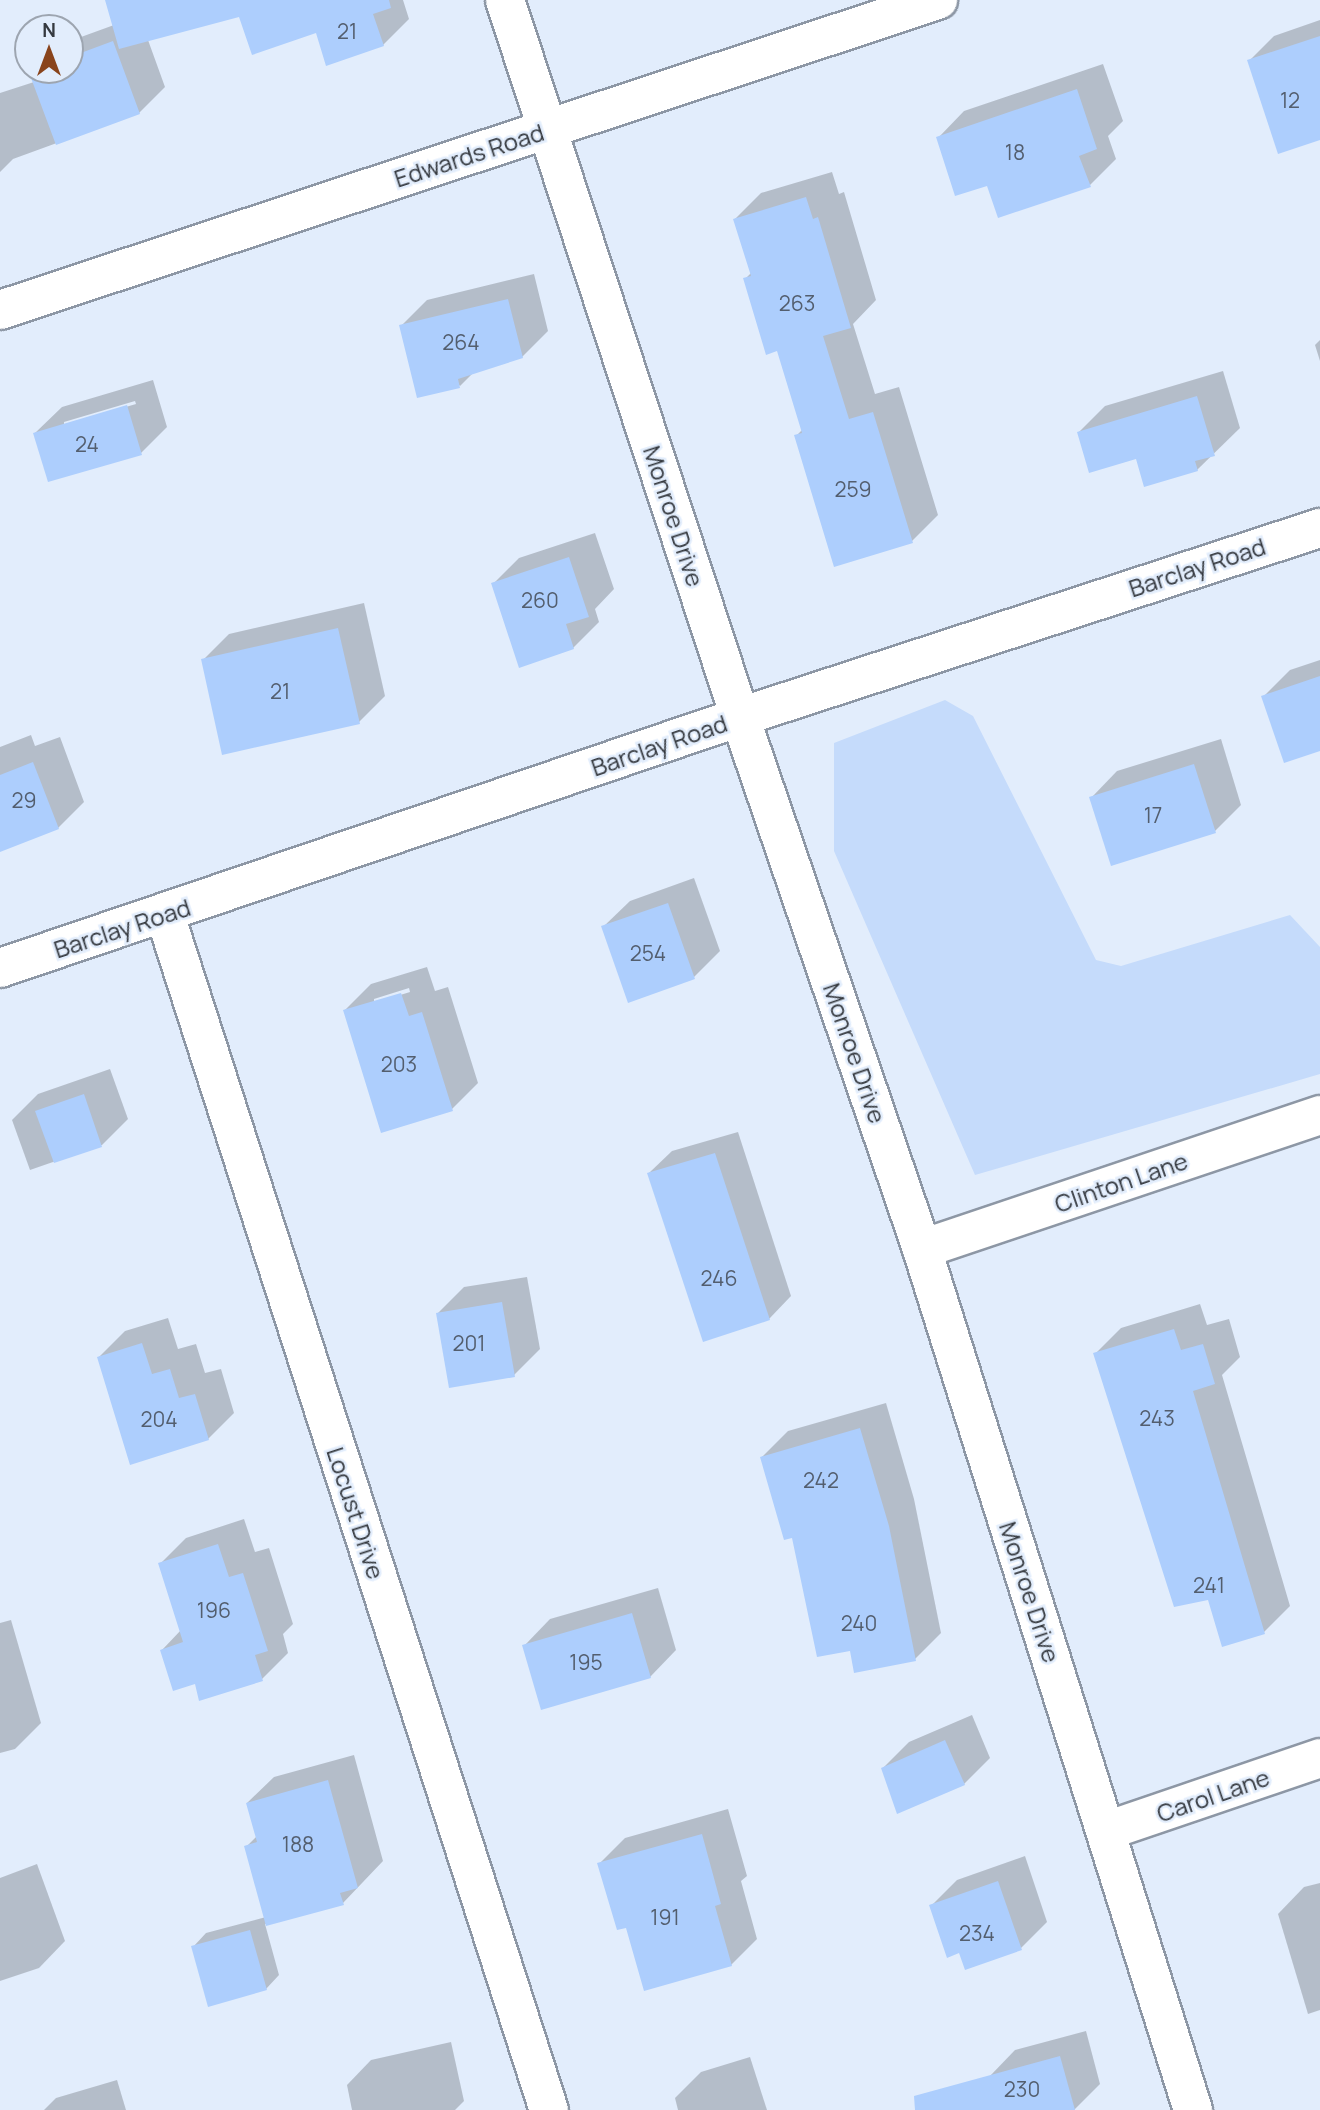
<!DOCTYPE html>
<html>
<head>
<meta charset="utf-8">
<style>
  body { margin:0 }
  #map { position:relative; width:1320px; height:2110px; overflow:hidden; background:#e2edfc; font-family:Manrope,sans-serif }
  div>[style] { position:absolute }
  .green>* { inset:0; background:#c5dbfb }
  .shadow>* { inset:0; background:#0003 }
  .building>* { inset:0; background:#adcefd }
  .roads { filter:drop-shadow(2px 0 #8d97a5) drop-shadow(-2px 0 #8d97a5) drop-shadow(0 2px #8d97a5) drop-shadow(0 -2px #8d97a5) }
  .minor>* { height:38px; margin:-19px; padding:0 19px; transform-origin:19px; border-radius:19px; background:#fff }
  span { translate:-50% -50%; white-space:nowrap; text-align:center; line-height:1.15; -webkit-text-stroke:5px #e2edfc; paint-order:stroke }
  .number-label { font-size:21px; color:#535e6e }
  .number-label span { -webkit-text-stroke-width:0 }
  .street-label { font-size:24px; color:#35393f }
  .north { position:absolute; left:14px; top:14px; width:70px; height:70px; box-sizing:border-box; background:#e2edfc; border:2px solid #9da5b0; border-radius:50%; rotate:0deg; font-size:19px; font-weight:700; line-height:28px; text-align:center; color:#35393f }
  .north::after { content:''; display:block; margin:auto; width:24px; height:32px; background:#89441c; clip-path:polygon(50% 0,100% 100%,50% 72%,0 100%) }
</style>
</head>
<body>
<div id="map">
  <div class="green">
    <div style="clip-path:polygon(945px 700px,973px 716px,1096px 960px,1121px 966px,1290px 915px,1320px 947px,1320px 1074px,975px 1175px,834px 851px,834px 743px)"></div>
  </div>
  <div class="shadow">
    <div style="clip-path:polygon(107px 0,403px 0,409px 19px,383px 45px,241px 15px,148px 40px,165px 87px,139px 113px,13px 159px,0 172px,0 93px,34px 82px,33px 70px,70px 70px,70px 41px,114px 25px)"></div>
    <div style="clip-path:polygon(1320px 20px,1320px 138px,1249px 61px,1274px 36px)"></div>
    <div style="clip-path:polygon(1103px 64px,1123px 121px,1108px 136px,1116px 159px,1090px 185px,988px 184px,938px 138px,964px 111px)"></div>
    <div style="clip-path:polygon(832px 172px,839px 194px,844px 192px,876px 300px,853px 324px,875px 394px,899px 387px,938px 515px,912px 541px,796px 436px,802px 430px,778px 349px,745px 279px,752px 272px,735px 219px,761px 193px)"></div>
    <div style="clip-path:polygon(534px 274px,548px 331px,522px 357px,473px 373px,460px 386px,401px 326px,427px 300px)"></div>
    <div style="clip-path:polygon(1320px 340px,1320px 361px,1315px 345px)"></div>
    <div style="clip-path:polygon(1223px 371px,1240px 428px,1197px 470px,1137px 457px,1079px 432px,1105px 406px)"></div>
    <div style="clip-path:polygon(evenodd,153px 380px,167px 427px,141px 453px,35px 433px,62px 407px,153px 380px,135px 401px,136px 404px,64px 425px,64px 422px,135px 401px)"></div>
    <div style="clip-path:polygon(595px 533px,614px 589px,595px 609px,599px 622px,573px 648px,493px 584px,519px 558px)"></div>
    <div style="clip-path:polygon(364px 603px,385px 696px,359px 722px,203px 660px,229px 634px)"></div>
    <div style="clip-path:polygon(1320px 660px,1320px 749px,1263px 697px,1290px 670px)"></div>
    <div style="clip-path:polygon(31px 735px,35px 746px,60px 737px,84px 802px,58px 828px,0 850px,0 747px)"></div>
    <div style="clip-path:polygon(1221px 739px,1241px 805px,1215px 831px,1091px 798px,1117px 771px)"></div>
    <div style="clip-path:polygon(694px 878px,720px 951px,694px 977px,603px 927px,630px 901px)"></div>
    <div style="clip-path:polygon(evenodd,427px 967px,435px 991px,448px 987px,478px 1083px,452px 1109px,345px 1010px,371px 984px,427px 967px,409px 988px,410px 992px,374px 1003px,374px 999px,409px 988px)"></div>
    <div style="clip-path:polygon(110px 1069px,128px 1119px,102px 1145px,30px 1170px,12px 1120px,38px 1094px)"></div>
    <div style="clip-path:polygon(738px 1132px,791px 1296px,769px 1319px,649px 1173px,672px 1151px)"></div>
    <div style="clip-path:polygon(527px 1277px,540px 1349px,514px 1375px,438px 1313px,464px 1287px)"></div>
    <div style="clip-path:polygon(1200px 1304px,1207px 1325px,1229px 1319px,1240px 1357px,1222px 1375px,1290px 1606px,1264px 1632px,1209px 1598px,1095px 1354px,1121px 1328px)"></div>
    <div style="clip-path:polygon(168px 1318px,178px 1349px,196px 1344px,205px 1373px,221px 1369px,234px 1413px,208px 1439px,99px 1357px,125px 1331px)"></div>
    <div style="clip-path:polygon(886px 1403px,914px 1499px,941px 1633px,915px 1659px,851px 1648px,794px 1536px,762px 1457px,788px 1431px)"></div>
    <div style="clip-path:polygon(244px 1519px,255px 1552px,269px 1548px,293px 1624px,283px 1634px,288px 1653px,262px 1679px,196px 1681px,162px 1650px,181px 1630px,160px 1564px,186px 1538px)"></div>
    <div style="clip-path:polygon(658px 1588px,676px 1650px,650px 1677px,524px 1646px,550px 1619px)"></div>
    <div style="clip-path:polygon(11px 1620px,41px 1723px,15px 1749px,0 1753px,0 1623px)"></div>
    <div style="clip-path:polygon(972px 1715px,990px 1758px,964px 1784px,883px 1768px,909px 1742px)"></div>
    <div style="clip-path:polygon(354px 1755px,383px 1861px,343px 1903px,265px 1924px,279px 1975px,266px 1989px,193px 1947px,206px 1933px,266px 1917px,246px 1847px,257px 1836px,247px 1803px,274px 1777px)"></div>
    <div style="clip-path:polygon(728px 1809px,747px 1876px,741px 1881px,757px 1939px,731px 1965px,627px 1926px,599px 1864px,625px 1838px)"></div>
    <div style="clip-path:polygon(1025px 1856px,1047px 1922px,1021px 1948px,960px 1951px,931px 1906px,957px 1880px)"></div>
    <div style="clip-path:polygon(37px 1864px,65px 1941px,39px 1968px,0 1981px,0 1878px)"></div>
    <div style="clip-path:polygon(1320px 1883px,1320px 2010px,1308px 2014px,1278px 1914px,1304px 1887px)"></div>
    <div style="clip-path:polygon(1086px 2031px,1100px 2084px,1074px 2110px,999px 2110px,989px 2077px,1015px 2050px)"></div>
    <div style="clip-path:polygon(451px 2042px,464px 2101px,455px 2110px,352px 2110px,347px 2085px,371px 2060px)"></div>
    <div style="clip-path:polygon(750px 2057px,767px 2110px,678px 2110px,675px 2098px,701px 2072px)"></div>
    <div style="clip-path:polygon(117px 2080px,126px 2110px,44px 2110px,56px 2098px)"></div>
  </div>
  <div class="building">
    <div style="clip-path:polygon(105px 0,389px 0,391px 8px,373px 14px,384px 46px,326px 66px,316px 33px,252px 55px,239px 17px,119px 49px)"></div>
    <div style="clip-path:polygon(1320px 36px,1320px 140px,1278px 154px,1247px 60px)"></div>
    <div style="clip-path:polygon(113px 41px,140px 114px,56px 145px,28px 70px,70px 70px,70px 57px)"></div>
    <div style="clip-path:polygon(1077px 89px,1097px 149px,1079px 156px,1091px 187px,998px 218px,987px 186px,955px 196px,936px 137px)"></div>
    <div style="clip-path:polygon(806px 197px,813px 219px,818px 217px,851px 328px,823px 336px,849px 419px,873px 412px,913px 543px,834px 567px,794px 435px,802px 433px,777px 351px,766px 355px,743px 278px,751px 276px,733px 219px)"></div>
    <div style="clip-path:polygon(508px 299px,523px 358px,458px 379px,460px 388px,417px 398px,399px 325px)"></div>
    <div style="clip-path:polygon(1197px 396px,1215px 456px,1195px 461px,1198px 471px,1144px 487px,1136px 459px,1089px 473px,1077px 432px)"></div>
    <div style="clip-path:polygon(127px 405px,142px 455px,48px 482px,33px 433px)"></div>
    <div style="clip-path:polygon(569px 557px,589px 617px,566px 624px,574px 649px,519px 668px,491px 583px)"></div>
    <div style="clip-path:polygon(338px 628px,360px 724px,222px 755px,201px 659px)"></div>
    <div style="clip-path:polygon(1320px 676px,1320px 751px,1284px 763px,1261px 696px)"></div>
    <div style="clip-path:polygon(33px 762px,59px 829px,0 852px,0 775px)"></div>
    <div style="clip-path:polygon(1194px 764px,1216px 833px,1111px 866px,1089px 797px)"></div>
    <div style="clip-path:polygon(668px 903px,695px 979px,628px 1003px,601px 926px)"></div>
    <div style="clip-path:polygon(401px 993px,409px 1016px,422px 1012px,453px 1111px,381px 1133px,343px 1010px)"></div>
    <div style="clip-path:polygon(84px 1094px,102px 1147px,54px 1163px,35px 1111px)"></div>
    <div style="clip-path:polygon(715px 1153px,770px 1320px,703px 1342px,647px 1173px)"></div>
    <div style="clip-path:polygon(502px 1302px,515px 1377px,449px 1388px,436px 1313px)"></div>
    <div style="clip-path:polygon(1174px 1329px,1181px 1350px,1203px 1344px,1215px 1384px,1193px 1391px,1265px 1634px,1222px 1647px,1208px 1600px,1174px 1607px,1093px 1353px)"></div>
    <div style="clip-path:polygon(142px 1343px,152px 1374px,170px 1369px,179px 1398px,195px 1394px,209px 1440px,130px 1465px,97px 1357px)"></div>
    <div style="clip-path:polygon(860px 1428px,889px 1526px,916px 1661px,854px 1673px,850px 1651px,817px 1657px,792px 1538px,784px 1540px,760px 1457px)"></div>
    <div style="clip-path:polygon(218px 1544px,229px 1577px,243px 1573px,268px 1651px,255px 1655px,263px 1681px,199px 1701px,195px 1684px,173px 1691px,160px 1650px,183px 1642px,158px 1563px)"></div>
    <div style="clip-path:polygon(632px 1613px,651px 1678px,541px 1710px,522px 1645px)"></div>
    <div style="clip-path:polygon(945px 1740px,965px 1785px,897px 1814px,881px 1768px)"></div>
    <div style="clip-path:polygon(328px 1780px,358px 1888px,340px 1893px,344px 1905px,266px 1926px,244px 1846px,257px 1842px,246px 1803px)"></div>
    <div style="clip-path:polygon(702px 1834px,721px 1904px,715px 1906px,732px 1966px,644px 1991px,626px 1928px,617px 1930px,597px 1863px)"></div>
    <div style="clip-path:polygon(998px 1881px,1022px 1950px,965px 1970px,959px 1953px,947px 1958px,929px 1905px)"></div>
    <div style="clip-path:polygon(250px 1930px,267px 1990px,208px 2007px,191px 1946px)"></div>
    <div style="clip-path:polygon(1060px 2056px,1075px 2110px,915px 2110px,914px 2096px)"></div>
  </div>
  <div class="roads">
    <div class="minor">
      <div style="left:505px;top:0;width:755px;rotate:71.85deg"></div>
      <div style="left:740px;top:717px;width:562px;rotate:71.11deg"></div>
      <div style="left:922px;top:1249px;width:903px;rotate:72.53deg"></div>
      <div style="left:0;top:310px;width:988px;rotate:-18.29deg"></div>
      <div style="left:165px;top:915px;width:1255px;rotate:72.19deg"></div>
      <div style="left:0;top:968px;width:781px;rotate:-18.74deg"></div>
      <div style="left:740px;top:717px;width:610px;rotate:-18.05deg"></div>
      <div style="left:922px;top:1249px;width:420px;rotate:-18.6deg"></div>
      <div style="left:1106px;top:1831px;width:226px;rotate:-18.8deg"></div>
    </div>
  </div>
  <div class="number-label">
    <span style="left:347px;top:31px">21</span>
    <span style="left:1290px;top:100px">12</span>
    <span style="left:1015px;top:152px">18</span>
    <span style="left:797px;top:303px">263</span>
    <span style="left:461px;top:342px">264</span>
    <span style="left:87px;top:444px">24</span>
    <span style="left:853px;top:489px">259</span>
    <span style="left:540px;top:600px">260</span>
    <span style="left:280px;top:691px">21</span>
    <span style="left:24px;top:800px">29</span>
    <span style="left:1153px;top:815px">17</span>
    <span style="left:648px;top:953px">254</span>
    <span style="left:399px;top:1064px">203</span>
    <span style="left:719px;top:1278px">246</span>
    <span style="left:469px;top:1343px">201</span>
    <span style="left:1157px;top:1418px">243</span>
    <span style="left:159px;top:1419px">204</span>
    <span style="left:821px;top:1480px">242</span>
    <span style="left:1209px;top:1585px">241</span>
    <span style="left:214px;top:1610px">196</span>
    <span style="left:859px;top:1623px">240</span>
    <span style="left:586px;top:1662px">195</span>
    <span style="left:298px;top:1844px">188</span>
    <span style="left:665px;top:1917px">191</span>
    <span style="left:977px;top:1933px">234</span>
    <span style="left:1022px;top:2089px">230</span>
  </div>
  <div class="street-label">
    <span style="left:469px;top:155px;rotate:-18deg">Edwards Road</span>
    <span style="left:674px;top:516px;rotate:72deg">Monroe Drive</span>
    <span style="left:1197px;top:567px;rotate:-18deg">Barclay Road</span>
    <span style="left:659px;top:745px;rotate:-19deg">Barclay Road</span>
    <span style="left:122px;top:928px;rotate:-18deg">Barclay Road</span>
    <span style="left:855px;top:1053px;rotate:71deg">Monroe Drive</span>
    <span style="left:1121px;top:1182px;rotate:-19deg">Clinton Lane</span>
    <span style="left:356px;top:1513px;rotate:72deg">Locust Drive</span>
    <span style="left:1030px;top:1592px;rotate:72deg">Monroe Drive</span>
    <span style="left:1213px;top:1795px;rotate:-19deg">Carol Lane</span>
  </div>
  <div class="north">N</div>
</div>
</body>
</html>
